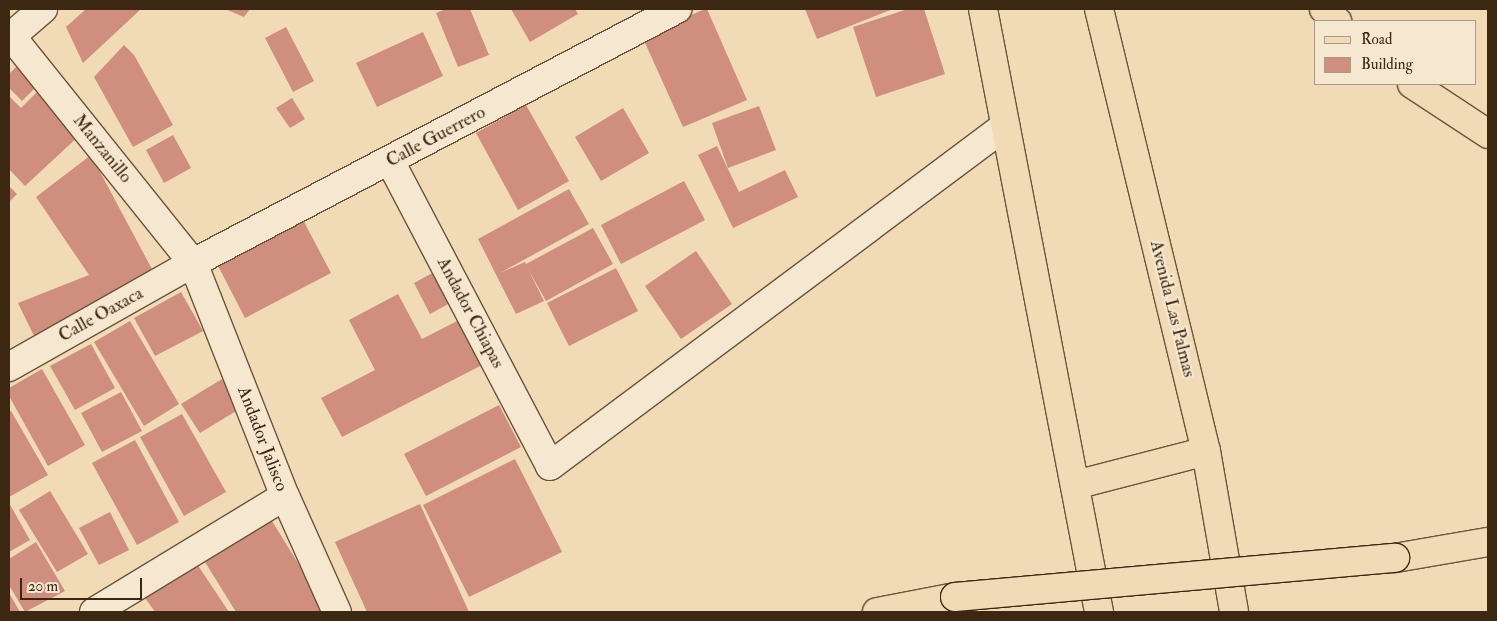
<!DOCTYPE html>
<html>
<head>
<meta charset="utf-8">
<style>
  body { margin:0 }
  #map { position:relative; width:1497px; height:621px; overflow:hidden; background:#f1dab6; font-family:"IM FELL Double Pica",serif }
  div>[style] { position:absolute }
  .building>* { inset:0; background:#d08e7e }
  .roads { filter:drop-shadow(1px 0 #69543b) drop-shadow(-1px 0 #69543b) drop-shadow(0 1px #69543b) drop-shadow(0 -1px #69543b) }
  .minor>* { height:28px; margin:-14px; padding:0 14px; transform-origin:14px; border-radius:14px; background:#f6e7d0 }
  .primary>* { height:28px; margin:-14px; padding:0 14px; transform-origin:14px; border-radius:14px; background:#f1dab6 }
  .trunk>* { height:28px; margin:-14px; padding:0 14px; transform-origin:14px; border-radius:14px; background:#f1dab6 }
  .bridges { filter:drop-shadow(1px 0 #3c2712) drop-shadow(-1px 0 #3c2712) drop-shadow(0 1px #3c2712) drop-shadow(0 -1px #3c2712) }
  .trunk-bridge>* { height:28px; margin:-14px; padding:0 14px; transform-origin:14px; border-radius:14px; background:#f1dab6 }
  span { translate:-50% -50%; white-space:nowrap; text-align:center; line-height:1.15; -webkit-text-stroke:4.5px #f6e7d0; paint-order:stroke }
  .street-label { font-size:18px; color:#3c2712 }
  .frame { position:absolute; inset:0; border:10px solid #3c2712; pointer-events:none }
  .legend { position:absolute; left:1314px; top:20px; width:162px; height:65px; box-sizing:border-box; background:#f6e7d0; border:1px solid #ac9a84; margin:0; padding:6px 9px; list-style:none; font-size:15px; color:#3c2712 }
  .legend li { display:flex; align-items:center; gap:10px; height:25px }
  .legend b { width:25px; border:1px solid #ac9a84 }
  .scale { position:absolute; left:20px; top:578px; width:122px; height:22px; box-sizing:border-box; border:2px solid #3c2712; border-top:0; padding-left:6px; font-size:15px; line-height:18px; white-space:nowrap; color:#3c2712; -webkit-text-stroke:4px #f6e7d0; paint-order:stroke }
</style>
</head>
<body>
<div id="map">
  <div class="building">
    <div style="clip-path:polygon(86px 9px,141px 9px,83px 63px,66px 27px)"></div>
    <div style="clip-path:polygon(225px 9px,250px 9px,244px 17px)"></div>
    <div style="clip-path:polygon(446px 9px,470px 9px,489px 55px,458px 67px,436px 13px)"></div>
    <div style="clip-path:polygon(511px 9px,575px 9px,578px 14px,530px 42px)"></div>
    <div style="clip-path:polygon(705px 9px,707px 9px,747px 100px,683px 127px,642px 36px)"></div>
    <div style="clip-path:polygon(805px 9px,893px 9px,817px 39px)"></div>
    <div style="clip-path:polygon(908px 9px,924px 9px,945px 74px,876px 97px,853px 27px)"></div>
    <div style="clip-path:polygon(286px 27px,314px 81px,293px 92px,265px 38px)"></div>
    <div style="clip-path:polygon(423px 32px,443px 76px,377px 107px,356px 63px)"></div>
    <div style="clip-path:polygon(124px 45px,134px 55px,173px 125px,133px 147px,94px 77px)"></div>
    <div style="clip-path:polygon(17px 66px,37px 86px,22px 101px,9px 88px,9px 74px)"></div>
    <div style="clip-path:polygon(39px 90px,81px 134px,25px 186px,9px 169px,9px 96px,21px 108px)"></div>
    <div style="clip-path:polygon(292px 98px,305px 119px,290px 128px,276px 108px)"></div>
    <div style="clip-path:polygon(526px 105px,569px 181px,518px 210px,476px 133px)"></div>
    <div style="clip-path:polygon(759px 106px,776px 150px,728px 168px,712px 123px)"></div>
    <div style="clip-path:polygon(623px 108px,649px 153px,601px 181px,575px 137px)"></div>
    <div style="clip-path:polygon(173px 135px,191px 168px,164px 183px,146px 150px)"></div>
    <div style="clip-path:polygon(717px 146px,739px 192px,785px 170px,798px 197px,733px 228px,698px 155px)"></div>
    <div style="clip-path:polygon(91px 155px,153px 271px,37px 342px,18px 303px,89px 275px,36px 197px)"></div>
    <div style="clip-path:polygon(684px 181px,705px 220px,621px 264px,601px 225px)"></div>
    <div style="clip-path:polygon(9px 186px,17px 194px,9px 202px)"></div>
    <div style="clip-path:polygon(569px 189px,589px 224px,500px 273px,525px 262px,526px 264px,593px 228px,613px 264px,546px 301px,528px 269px,544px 301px,516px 314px,478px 239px)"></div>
    <div style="clip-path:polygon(302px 218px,331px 273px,245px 318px,216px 262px)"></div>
    <div style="clip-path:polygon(696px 251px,732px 304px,681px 339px,645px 286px)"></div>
    <div style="clip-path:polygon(616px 268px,638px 311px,569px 346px,547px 303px)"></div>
    <div style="clip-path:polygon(436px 271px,452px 302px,430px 314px,414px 283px)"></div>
    <div style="clip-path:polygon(181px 292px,203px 331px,155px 356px,134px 318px)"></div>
    <div style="clip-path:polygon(398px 294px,422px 339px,463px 318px,486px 363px,342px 437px,321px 398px,375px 370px,349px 320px)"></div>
    <div style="clip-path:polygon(130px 321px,179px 404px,144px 426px,94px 342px)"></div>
    <div style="clip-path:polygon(91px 344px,115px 388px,75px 410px,50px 366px)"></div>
    <div style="clip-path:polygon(42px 369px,85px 445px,48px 466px,9px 396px,9px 388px)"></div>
    <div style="clip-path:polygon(222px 379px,241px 408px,200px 433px,181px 404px)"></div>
    <div style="clip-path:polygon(121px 392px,142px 431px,102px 452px,81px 413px)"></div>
    <div style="clip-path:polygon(499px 405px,521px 447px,426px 496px,404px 454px)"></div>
    <div style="clip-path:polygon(11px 411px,48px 475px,9px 497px,9px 412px)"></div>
    <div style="clip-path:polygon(182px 414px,226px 492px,184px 516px,140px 437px)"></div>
    <div style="clip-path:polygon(135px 440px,179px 522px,137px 545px,92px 463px)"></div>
    <div style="clip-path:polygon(515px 459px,562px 552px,469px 597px,423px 505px)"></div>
    <div style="clip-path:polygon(50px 491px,88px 554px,57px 572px,19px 510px)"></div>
    <div style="clip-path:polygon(9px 503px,30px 540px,9px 552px)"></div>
    <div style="clip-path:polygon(420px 504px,469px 612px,367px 612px,335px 542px)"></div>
    <div style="clip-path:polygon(110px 512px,129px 550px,99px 565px,79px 528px)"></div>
    <div style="clip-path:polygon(272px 521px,328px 612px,236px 612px,205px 562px)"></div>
    <div style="clip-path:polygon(36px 542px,65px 591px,25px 612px,9px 585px,9px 559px)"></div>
    <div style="clip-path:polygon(195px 561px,229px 612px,155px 612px,143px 595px)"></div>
    <div style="clip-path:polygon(9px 593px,20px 612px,9px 612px)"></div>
  </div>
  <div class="roads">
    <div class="minor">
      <div style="left:11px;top:36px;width:291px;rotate:51.3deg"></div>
      <div style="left:193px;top:263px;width:251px;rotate:68.5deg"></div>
      <div style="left:285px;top:496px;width:127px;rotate:65.9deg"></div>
      <div style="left:9px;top:38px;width:45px;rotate:-40.5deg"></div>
      <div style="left:390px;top:161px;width:344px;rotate:62.3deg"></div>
      <div style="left:550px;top:466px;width:568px;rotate:-36.77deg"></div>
      <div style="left:9px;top:367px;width:211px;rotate:-29.5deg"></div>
      <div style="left:193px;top:263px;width:547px;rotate:-27.69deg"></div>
      <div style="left:94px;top:612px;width:223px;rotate:-31.3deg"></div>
    </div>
    <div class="primary">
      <div style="left:1099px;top:9px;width:455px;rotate:76.4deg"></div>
      <div style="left:1206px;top:451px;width:163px;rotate:80.1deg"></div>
    </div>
    <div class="trunk">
      <div style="left:983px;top:9px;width:614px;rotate:79.11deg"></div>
      <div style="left:1324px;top:9px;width:18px;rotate:43deg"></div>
      <div style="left:1412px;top:84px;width:91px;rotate:33.3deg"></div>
      <div style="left:1075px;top:485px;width:135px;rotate:-14.5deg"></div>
      <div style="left:1395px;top:558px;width:94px;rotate:-9.8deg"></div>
      <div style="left:877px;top:612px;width:79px;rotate:-10.9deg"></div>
    </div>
  </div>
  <div class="bridges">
    <div class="trunk-bridge">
      <div style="left:955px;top:597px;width:442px;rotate:-5.1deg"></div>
    </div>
  </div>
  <div class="street-label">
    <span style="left:436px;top:137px;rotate:-28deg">Calle Guerrero</span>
    <span style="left:102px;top:149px;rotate:51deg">Manzanillo</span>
    <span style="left:1172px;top:309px;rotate:76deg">Avenida Las Palmas</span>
    <span style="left:470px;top:313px;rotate:62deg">Andador Chiapas</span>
    <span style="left:101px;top:315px;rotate:-29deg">Calle Oaxaca</span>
    <span style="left:262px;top:439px;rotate:69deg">Andador Jalisco</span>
  </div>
  <div class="frame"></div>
  <ul class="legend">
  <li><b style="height:6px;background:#f1dab6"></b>Road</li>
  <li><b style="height:14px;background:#d08e7e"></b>Building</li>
  </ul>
  <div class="scale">20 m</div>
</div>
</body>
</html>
